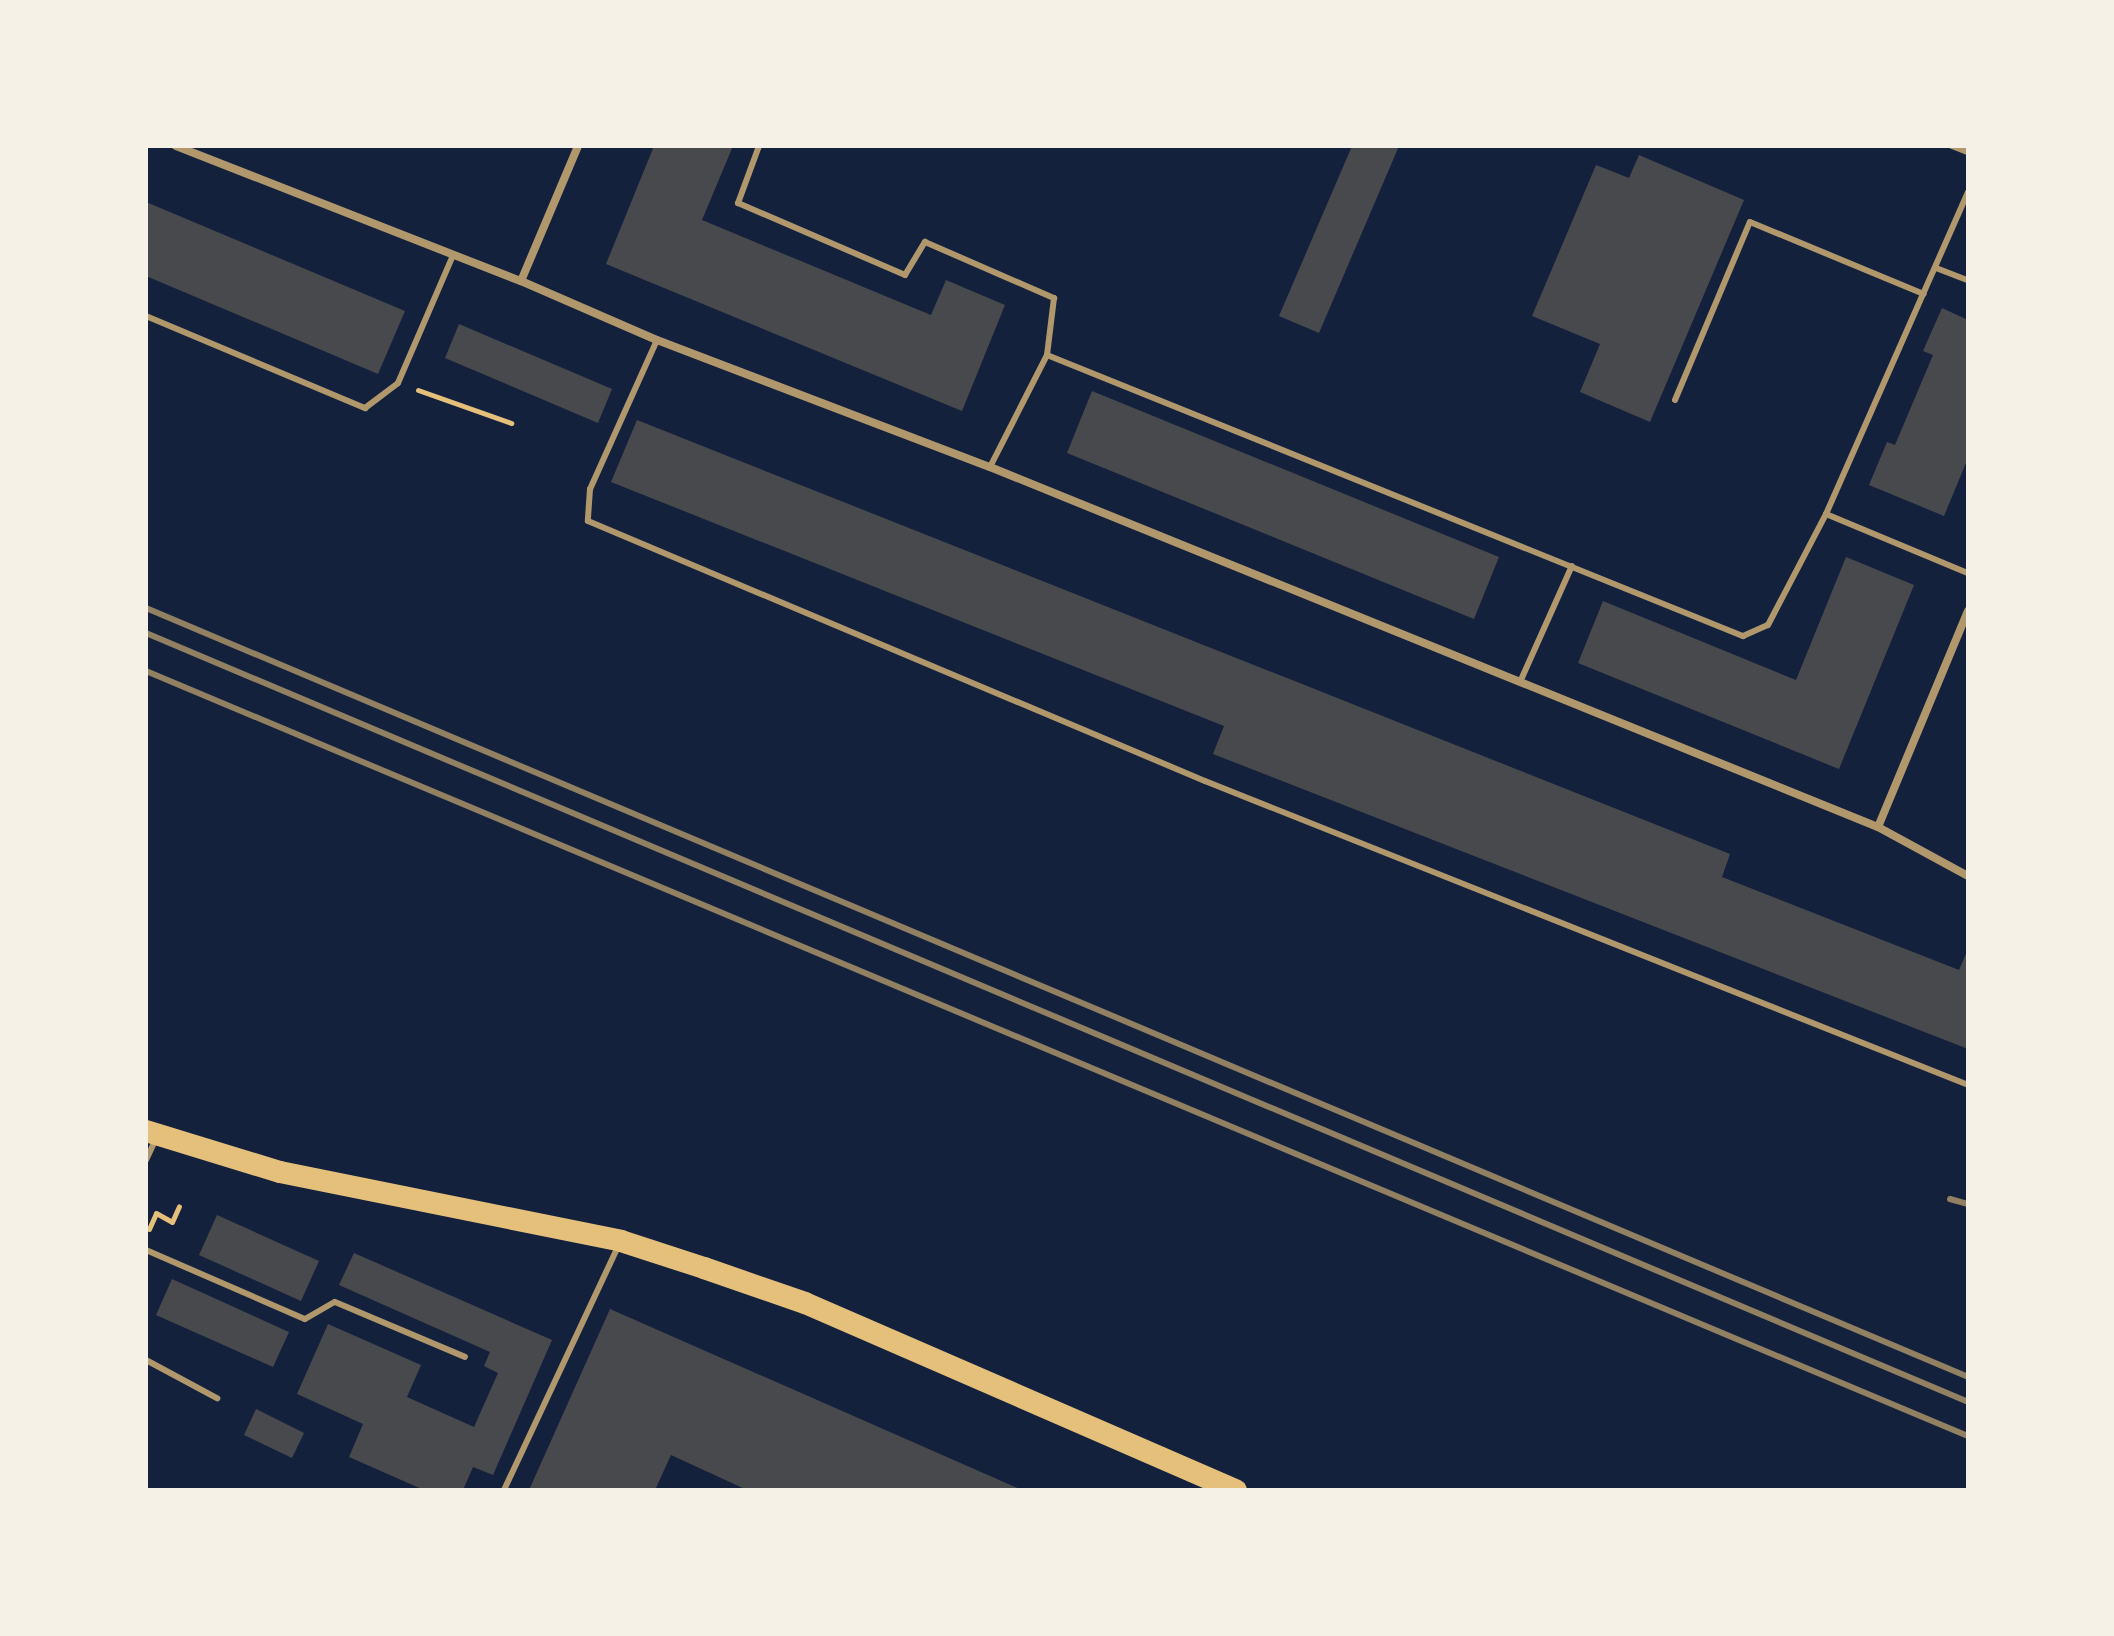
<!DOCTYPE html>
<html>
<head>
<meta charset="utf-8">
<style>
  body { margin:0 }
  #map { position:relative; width:2114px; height:1636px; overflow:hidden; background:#14213d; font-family:"PT Sans",sans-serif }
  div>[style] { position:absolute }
  .building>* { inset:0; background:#48494c }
  .path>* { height:5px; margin:-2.5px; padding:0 2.5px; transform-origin:2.5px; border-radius:2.5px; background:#e5c07b }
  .service>* { height:6px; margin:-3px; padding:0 3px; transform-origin:3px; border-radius:3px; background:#b1986c }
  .minor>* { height:8px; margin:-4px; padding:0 4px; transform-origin:4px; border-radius:4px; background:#b1986c }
  .trunk>* { height:22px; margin:-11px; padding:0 11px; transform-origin:11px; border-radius:11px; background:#e5c07b }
  .rail>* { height:6px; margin:-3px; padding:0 3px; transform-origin:3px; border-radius:3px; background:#918062 }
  span { translate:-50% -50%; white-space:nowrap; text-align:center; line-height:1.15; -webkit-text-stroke:7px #f6f1e7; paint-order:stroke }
  .frame { position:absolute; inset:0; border:148px solid #f6f1e7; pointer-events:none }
</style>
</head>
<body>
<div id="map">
  <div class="building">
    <div style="clip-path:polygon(654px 146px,733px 146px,702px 220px,931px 315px,946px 280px,1005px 305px,962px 411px,606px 264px)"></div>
    <div style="clip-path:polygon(1352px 146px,1399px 146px,1319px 333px,1279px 316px)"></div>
    <div style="clip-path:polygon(1639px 155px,1744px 200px,1650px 422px,1580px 392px,1600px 344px,1532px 316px,1596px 165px,1629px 178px)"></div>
    <div style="clip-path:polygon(146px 202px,405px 311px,378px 374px,146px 276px)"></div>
    <div style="clip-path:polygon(1942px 308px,1968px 320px,1968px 458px,1944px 516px,1869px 485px,1887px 442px,1895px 445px,1933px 355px,1923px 351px)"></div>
    <div style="clip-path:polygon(459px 324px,612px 389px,598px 423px,445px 358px)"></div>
    <div style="clip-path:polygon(1092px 391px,1499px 557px,1474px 619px,1067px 453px)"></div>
    <div style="clip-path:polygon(637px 420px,1730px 854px,1722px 877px,1959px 970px,1968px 949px,1968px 1049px,1213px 754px,1224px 726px,611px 482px)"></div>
    <div style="clip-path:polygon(1846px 557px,1914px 585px,1839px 769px,1578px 663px,1603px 601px,1796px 680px)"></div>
    <div style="clip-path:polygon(217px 1215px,319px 1261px,301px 1301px,199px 1255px)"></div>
    <div style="clip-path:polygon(354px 1253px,552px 1340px,493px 1475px,473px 1467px,463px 1490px,424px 1490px,349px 1457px,363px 1424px,297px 1394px,328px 1324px,421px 1365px,407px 1397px,474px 1427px,498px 1373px,484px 1366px,490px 1352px,339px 1285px)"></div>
    <div style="clip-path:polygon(172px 1279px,289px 1332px,273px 1367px,156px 1315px)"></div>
    <div style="clip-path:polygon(610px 1309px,1022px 1490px,747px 1490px,671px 1455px,655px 1490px,529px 1490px)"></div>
    <div style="clip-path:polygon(256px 1409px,304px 1433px,292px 1458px,244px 1435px)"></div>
  </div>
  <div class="path">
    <div style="left:418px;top:390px;width:99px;rotate:19.5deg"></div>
    <div style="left:149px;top:1229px;width:17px;rotate:-66deg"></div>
    <div style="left:156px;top:1213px;width:18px;rotate:29deg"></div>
    <div style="left:172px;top:1222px;width:17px;rotate:-66deg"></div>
  </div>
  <div class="service">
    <div style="left:759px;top:146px;width:61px;rotate:110.2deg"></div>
    <div style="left:738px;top:203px;width:182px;rotate:23.3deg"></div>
    <div style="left:905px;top:275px;width:39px;rotate:-59deg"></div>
    <div style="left:925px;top:242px;width:141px;rotate:23.5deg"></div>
    <div style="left:1054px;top:298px;width:57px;rotate:97deg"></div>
    <div style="left:1047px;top:355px;width:751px;rotate:21.99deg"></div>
    <div style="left:1743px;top:636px;width:27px;rotate:-24deg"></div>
    <div style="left:1768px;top:625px;width:125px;rotate:-62.4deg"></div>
    <div style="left:1826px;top:514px;width:352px;rotate:-66.2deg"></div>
    <div style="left:1952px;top:146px;width:17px;rotate:21deg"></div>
    <div style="left:1936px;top:268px;width:34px;rotate:21deg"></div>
    <div style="left:146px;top:316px;width:238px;rotate:22.8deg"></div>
    <div style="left:365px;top:408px;width:41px;rotate:-37.1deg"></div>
    <div style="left:398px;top:383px;width:139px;rotate:-66.7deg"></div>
    <div style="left:657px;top:340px;width:163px;rotate:114.2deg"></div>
    <div style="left:590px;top:489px;width:32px;rotate:94deg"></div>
    <div style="left:588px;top:521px;width:670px;rotate:22.85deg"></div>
    <div style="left:1205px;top:781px;width:821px;rotate:21.72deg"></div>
    <div style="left:1675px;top:400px;width:193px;rotate:-67.2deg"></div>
    <div style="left:1750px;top:222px;width:188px;rotate:22.5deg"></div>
    <div style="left:990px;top:467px;width:126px;rotate:-63deg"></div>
    <div style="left:1826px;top:514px;width:154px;rotate:22.6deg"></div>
    <div style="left:1520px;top:682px;width:127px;rotate:-65.9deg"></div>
    <div style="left:146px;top:1160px;width:23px;rotate:-65deg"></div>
    <div style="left:146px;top:1250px;width:173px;rotate:23.5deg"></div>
    <div style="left:305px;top:1319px;width:34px;rotate:-30deg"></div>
    <div style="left:335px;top:1302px;width:141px;rotate:22.9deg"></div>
    <div style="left:146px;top:1360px;width:81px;rotate:28.2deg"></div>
    <div style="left:504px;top:1490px;width:268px;rotate:-64.9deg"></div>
  </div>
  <div class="minor">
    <div style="left:176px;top:146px;width:370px;rotate:21.4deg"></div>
    <div style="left:521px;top:281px;width:148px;rotate:23.5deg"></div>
    <div style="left:657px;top:340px;width:356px;rotate:20.9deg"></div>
    <div style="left:990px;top:467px;width:958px;rotate:22.07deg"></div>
    <div style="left:1878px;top:827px;width:102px;rotate:28.6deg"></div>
    <div style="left:521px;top:281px;width:147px;rotate:-67.1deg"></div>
    <div style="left:1878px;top:827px;width:234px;rotate:-67.4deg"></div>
  </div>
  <div class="trunk">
    <div style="left:146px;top:1131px;width:140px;rotate:17deg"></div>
    <div style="left:280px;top:1172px;width:348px;rotate:11.4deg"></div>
    <div style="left:621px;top:1241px;width:87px;rotate:18deg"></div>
    <div style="left:704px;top:1268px;width:107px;rotate:19.1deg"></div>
    <div style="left:805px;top:1303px;width:470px;rotate:23.5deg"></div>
  </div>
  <div class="rail">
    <div style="left:146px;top:608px;width:1978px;rotate:22.88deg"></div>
    <div style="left:146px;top:633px;width:1978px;rotate:22.88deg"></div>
    <div style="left:146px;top:671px;width:1976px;rotate:22.78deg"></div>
    <div style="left:1950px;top:1199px;width:19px;rotate:16deg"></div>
  </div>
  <div class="frame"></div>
</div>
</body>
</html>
